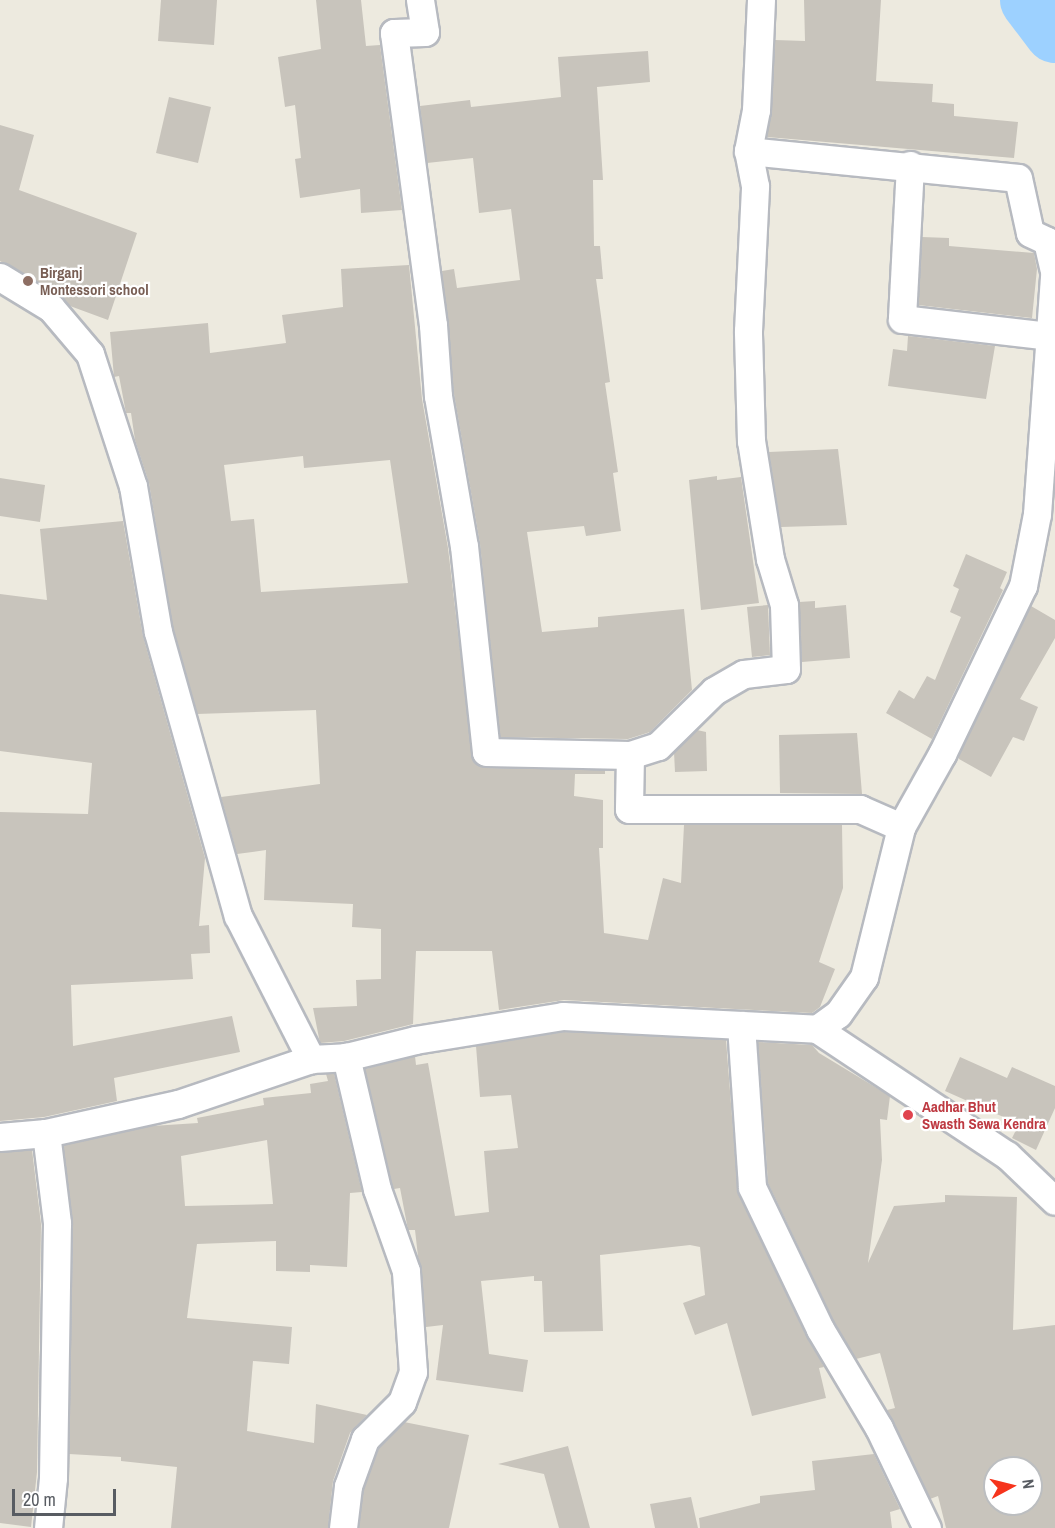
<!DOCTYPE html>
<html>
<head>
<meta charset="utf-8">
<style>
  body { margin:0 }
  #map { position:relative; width:1055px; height:1528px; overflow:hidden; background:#edeadf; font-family:"Archivo Narrow",sans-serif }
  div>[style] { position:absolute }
  .river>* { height:62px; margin:-31px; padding:0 31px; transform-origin:31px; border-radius:31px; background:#9dd1ff }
  .building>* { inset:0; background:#c8c4bc }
  .roads { filter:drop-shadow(2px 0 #b7bac0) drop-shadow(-2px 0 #b7bac0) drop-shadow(0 2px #b7bac0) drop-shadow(0 -2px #b7bac0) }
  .minor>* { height:27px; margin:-13.5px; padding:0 13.5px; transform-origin:13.5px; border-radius:13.5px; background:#fff }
  .dots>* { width:16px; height:16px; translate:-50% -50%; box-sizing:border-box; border:3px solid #fff; border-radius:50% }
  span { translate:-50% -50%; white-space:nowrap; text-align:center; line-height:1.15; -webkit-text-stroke:4.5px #fff; paint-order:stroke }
  .education-label { font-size:15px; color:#785e54; font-weight:700 }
  .left { translate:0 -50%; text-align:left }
  .health-label { font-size:15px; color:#be3a42; font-weight:700 }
  .north { position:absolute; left:983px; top:1456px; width:60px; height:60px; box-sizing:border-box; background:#fff; border:2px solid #bcbec0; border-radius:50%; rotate:83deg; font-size:16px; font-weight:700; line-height:24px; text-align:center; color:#585c62 }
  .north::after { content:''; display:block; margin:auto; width:21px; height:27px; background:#f6341c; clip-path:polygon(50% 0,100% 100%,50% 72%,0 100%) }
  .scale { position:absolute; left:12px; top:1489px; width:104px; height:27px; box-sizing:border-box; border:3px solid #585c62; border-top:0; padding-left:8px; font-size:18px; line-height:21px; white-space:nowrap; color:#585c62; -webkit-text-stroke:4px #fff; paint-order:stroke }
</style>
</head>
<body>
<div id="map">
  <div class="river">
    <div style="left:1031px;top:0;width:40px;rotate:53deg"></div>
  </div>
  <div class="building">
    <div style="clip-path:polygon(161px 0,217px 0,214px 45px,158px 41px)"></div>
    <div style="clip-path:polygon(316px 0,361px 0,366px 46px,380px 45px,402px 210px,361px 213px,360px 189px,300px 198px,295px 159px,301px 158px,295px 105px,285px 107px,278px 57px,321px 49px)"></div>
    <div style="clip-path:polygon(804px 0,881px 0,876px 81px,933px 84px,932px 102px,954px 104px,954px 116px,1018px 122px,1014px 158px,767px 137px,775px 40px,805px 41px)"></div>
    <div style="clip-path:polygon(648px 51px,650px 82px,597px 87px,603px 180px,593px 180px,594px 246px,600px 246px,603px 279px,596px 279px,610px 382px,605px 383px,618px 472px,613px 473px,621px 531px,586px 536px,584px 526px,527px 532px,542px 632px,598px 627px,598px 617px,684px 609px,692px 690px,650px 732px,628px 739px,500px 737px,480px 544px,454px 394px,442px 271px,454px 269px,457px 288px,520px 280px,511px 209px,479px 213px,473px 158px,427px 163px,420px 106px,470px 100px,471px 107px,561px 97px,558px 57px)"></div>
    <div style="clip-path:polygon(169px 97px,211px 107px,198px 163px,156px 153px)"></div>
    <div style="clip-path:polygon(0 125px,34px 135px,19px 190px,137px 233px,108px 320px,70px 306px,59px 295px,0 261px)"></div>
    <div style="clip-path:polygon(922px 237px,949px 238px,949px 246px,1034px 253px,1037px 269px,1032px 318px,918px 305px)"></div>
    <div style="clip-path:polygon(evenodd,409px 265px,422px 399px,448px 548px,473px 760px,486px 768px,605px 770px,605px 774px,575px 774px,574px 796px,603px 800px,603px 848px,599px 848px,604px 933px,648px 940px,663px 878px,681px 883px,684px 825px,842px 825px,843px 888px,819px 962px,835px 969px,820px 1007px,812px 1013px,564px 1000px,499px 1010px,492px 951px,416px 951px,413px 1024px,344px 1041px,320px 1043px,313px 1008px,357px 1006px,356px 980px,381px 979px,381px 929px,352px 927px,353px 904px,264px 900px,266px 850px,237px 854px,221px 797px,320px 784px,316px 710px,197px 714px,173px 629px,149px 483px,135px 440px,131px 413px,126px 413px,119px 376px,114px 377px,110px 332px,208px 323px,210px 353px,286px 343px,282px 315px,343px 307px,341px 269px,409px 265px,303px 456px,304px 468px,390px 460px,408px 583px,261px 592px,254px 519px,231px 521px,224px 465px,303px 456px)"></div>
    <div style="clip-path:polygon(908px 336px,995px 346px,986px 399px,888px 386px,893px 349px,907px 351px)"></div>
    <div style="clip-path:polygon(838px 449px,847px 525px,781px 527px,769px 452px)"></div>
    <div style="clip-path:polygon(717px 476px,717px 480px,741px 477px,759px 603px,701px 610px,689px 480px)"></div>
    <div style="clip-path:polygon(0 478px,45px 485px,40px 522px,0 516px)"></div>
    <div style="clip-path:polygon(123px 521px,143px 636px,205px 858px,199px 926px,209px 925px,210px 953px,191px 954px,193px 979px,71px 985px,73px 1046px,232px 1016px,240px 1052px,114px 1078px,117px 1101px,44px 1117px,0 1121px,0 812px,88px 814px,92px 763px,0 751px,0 594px,47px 600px,40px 529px)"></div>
    <div style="clip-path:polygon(966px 554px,1007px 572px,1000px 588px,1003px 590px,932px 739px,886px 713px,899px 690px,914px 699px,927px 676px,935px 680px,961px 617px,950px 612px,959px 589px,953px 586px)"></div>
    <div style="clip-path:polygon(815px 601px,815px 608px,846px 605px,850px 658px,802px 662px,799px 602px)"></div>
    <div style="clip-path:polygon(768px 605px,770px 655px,752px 657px,747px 607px)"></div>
    <div style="clip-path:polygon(1031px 606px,1055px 620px,1055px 638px,1020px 699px,1038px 707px,1024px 741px,1013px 737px,991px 777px,959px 759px,959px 755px)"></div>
    <div style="clip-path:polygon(697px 730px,706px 732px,707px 771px,675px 772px,674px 752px)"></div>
    <div style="clip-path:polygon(857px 733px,862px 794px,780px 793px,779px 735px)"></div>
    <div style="clip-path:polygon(564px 1032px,726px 1040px,738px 1193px,824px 1367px,819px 1368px,826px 1398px,752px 1416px,727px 1323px,695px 1335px,683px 1303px,705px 1295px,700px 1247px,690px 1245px,600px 1255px,603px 1331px,544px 1332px,542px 1281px,534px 1281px,534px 1276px,481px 1281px,489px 1354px,528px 1360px,523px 1392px,436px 1380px,443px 1325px,426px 1327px,415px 1230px,408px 1230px,400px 1188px,394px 1189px,392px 1185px,365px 1069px,415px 1056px,416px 1065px,428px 1063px,455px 1216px,489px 1212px,484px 1151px,518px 1148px,511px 1095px,480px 1097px,476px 1046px)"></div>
    <div style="clip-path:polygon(evenodd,758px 1042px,812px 1045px,819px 1053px,890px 1096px,887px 1120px,880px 1119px,882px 1160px,868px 1263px,894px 1206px,945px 1202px,945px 1195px,1017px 1197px,1013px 1330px,1055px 1325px,1055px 1528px,946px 1528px,938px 1496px,930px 1499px,887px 1410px,895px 1408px,880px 1353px,856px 1359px,834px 1322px,768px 1183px,758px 1042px,995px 1468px,1031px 1468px,1031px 1504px,995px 1504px,995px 1468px)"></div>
    <div style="clip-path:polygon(960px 1057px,1007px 1078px,1012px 1067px,1055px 1086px,1055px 1108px,1036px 1150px,1012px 1138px,1019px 1124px,945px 1091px)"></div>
    <div style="clip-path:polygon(evenodd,334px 1073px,362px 1192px,350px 1193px,347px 1267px,310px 1265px,310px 1272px,276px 1271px,276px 1241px,197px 1244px,187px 1318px,292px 1327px,289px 1364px,253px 1361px,247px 1431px,314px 1443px,316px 1404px,367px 1415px,350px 1433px,333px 1481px,328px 1528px,171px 1528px,177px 1467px,121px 1461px,121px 1457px,69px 1454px,73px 1223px,63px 1145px,152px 1126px,198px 1123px,197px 1118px,264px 1105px,263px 1098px,311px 1093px,310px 1084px,328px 1081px,326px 1074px,334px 1073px,267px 1140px,273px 1204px,185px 1206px,181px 1156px,267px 1140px)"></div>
    <div style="clip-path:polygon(32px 1150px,41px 1224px,37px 1472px,31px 1527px,0 1523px,0 1153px)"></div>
    <div style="clip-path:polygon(404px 1422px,469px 1435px,449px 1528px,359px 1528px,363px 1490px,379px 1448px)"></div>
    <div style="clip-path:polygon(568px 1446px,590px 1528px,559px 1528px,544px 1474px,498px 1464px)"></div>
    <div style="clip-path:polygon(874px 1454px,900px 1509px,890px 1512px,892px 1528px,700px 1528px,699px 1518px,760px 1503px,760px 1496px,815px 1490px,812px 1461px)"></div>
    <div style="clip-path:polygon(691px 1497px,698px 1528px,655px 1528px,650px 1504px)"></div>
  </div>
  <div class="roads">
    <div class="minor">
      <div style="left:420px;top:0;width:32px;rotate:81deg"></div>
      <div style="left:425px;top:32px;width:31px;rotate:178deg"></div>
      <div style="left:394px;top:33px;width:295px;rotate:82.4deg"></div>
      <div style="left:433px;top:325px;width:71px;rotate:86deg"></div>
      <div style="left:438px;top:396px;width:152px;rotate:80.2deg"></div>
      <div style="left:464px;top:546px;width:207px;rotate:83.9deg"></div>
      <div style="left:486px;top:752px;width:144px;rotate:1.2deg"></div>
      <div style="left:630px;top:755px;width:54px;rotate:91.1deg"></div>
      <div style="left:629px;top:809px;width:231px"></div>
      <div style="left:860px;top:809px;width:45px;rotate:23.7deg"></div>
      <div style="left:748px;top:151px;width:42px;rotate:-79deg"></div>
      <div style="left:756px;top:110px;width:110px;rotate:-87.4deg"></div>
      <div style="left:910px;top:165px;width:154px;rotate:93deg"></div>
      <div style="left:902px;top:319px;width:147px;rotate:6.6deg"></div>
      <div style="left:0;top:277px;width:60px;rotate:31.3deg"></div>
      <div style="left:51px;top:308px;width:60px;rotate:49.7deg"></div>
      <div style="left:90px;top:354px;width:139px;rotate:72deg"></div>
      <div style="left:133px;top:486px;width:148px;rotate:80.3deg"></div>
      <div style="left:158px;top:632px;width:295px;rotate:74.3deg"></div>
      <div style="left:238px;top:916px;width:161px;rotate:63deg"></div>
      <div style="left:630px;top:755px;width:29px;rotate:-18deg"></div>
      <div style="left:658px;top:746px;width:78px;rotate:-44.5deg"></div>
      <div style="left:714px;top:691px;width:34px;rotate:-30deg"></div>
      <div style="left:744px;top:674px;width:42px;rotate:-6.8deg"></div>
      <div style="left:786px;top:669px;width:64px;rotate:-91.8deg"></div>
      <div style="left:784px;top:605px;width:48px;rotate:-106.9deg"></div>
      <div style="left:770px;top:559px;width:120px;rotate:-99.1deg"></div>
      <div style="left:751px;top:441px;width:110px;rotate:-91.6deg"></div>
      <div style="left:748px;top:331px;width:145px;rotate:-87.2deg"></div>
      <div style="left:755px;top:186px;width:36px;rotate:-101deg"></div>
      <div style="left:748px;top:151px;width:271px;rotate:5.7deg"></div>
      <div style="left:1018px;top:178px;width:56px;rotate:77.7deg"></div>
      <div style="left:1030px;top:233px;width:19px;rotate:25deg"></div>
      <div style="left:1047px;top:241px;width:28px;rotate:77deg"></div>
      <div style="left:741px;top:1025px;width:162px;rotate:86.1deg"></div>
      <div style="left:752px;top:1187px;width:157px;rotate:64.4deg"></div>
      <div style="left:820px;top:1329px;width:115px;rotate:59.2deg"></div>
      <div style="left:879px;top:1428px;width:111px;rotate:64.4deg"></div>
      <div style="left:817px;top:1029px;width:228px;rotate:33.6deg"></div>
      <div style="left:1007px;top:1155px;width:66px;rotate:43.8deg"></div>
      <div style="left:46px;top:1133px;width:91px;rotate:83deg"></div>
      <div style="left:57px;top:1223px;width:255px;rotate:90.9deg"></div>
      <div style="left:53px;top:1478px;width:50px;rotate:95.7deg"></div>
      <div style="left:0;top:1137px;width:46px;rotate:-5deg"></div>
      <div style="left:46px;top:1133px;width:135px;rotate:-12.4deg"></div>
      <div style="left:178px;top:1104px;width:140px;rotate:-18.7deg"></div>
      <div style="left:311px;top:1059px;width:35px;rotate:-3deg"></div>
      <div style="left:346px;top:1057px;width:71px;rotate:-13.8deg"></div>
      <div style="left:415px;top:1040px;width:150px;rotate:-9.2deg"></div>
      <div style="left:563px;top:1016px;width:254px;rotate:2.9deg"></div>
      <div style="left:817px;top:1029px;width:26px;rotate:-36deg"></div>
      <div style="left:838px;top:1014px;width:45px;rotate:-54.9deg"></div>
      <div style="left:864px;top:977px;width:154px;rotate:-76.1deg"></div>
      <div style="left:901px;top:827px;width:84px;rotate:-60.7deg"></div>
      <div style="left:942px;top:754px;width:187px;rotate:-64.3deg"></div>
      <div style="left:1023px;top:586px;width:73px;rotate:-79deg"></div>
      <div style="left:1037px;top:514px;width:253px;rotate:-85.9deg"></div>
      <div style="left:343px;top:1528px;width:42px;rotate:-83.2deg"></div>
      <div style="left:348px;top:1486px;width:50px;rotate:-70.1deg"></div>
      <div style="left:365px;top:1439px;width:52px;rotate:-45deg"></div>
      <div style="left:402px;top:1402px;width:32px;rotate:-70deg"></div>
      <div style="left:413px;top:1372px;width:101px;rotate:-94deg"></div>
      <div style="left:406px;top:1271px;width:87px;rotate:-109.5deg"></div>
      <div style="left:377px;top:1189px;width:136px;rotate:-103.2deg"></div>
    </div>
  </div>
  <div class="dots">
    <div style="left:28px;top:281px;background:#8d6e63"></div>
    <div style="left:908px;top:1115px;background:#e0444e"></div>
  </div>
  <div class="education-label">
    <span class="left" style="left:40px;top:281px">Birganj<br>Montessori school</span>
  </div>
  <div class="health-label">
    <span class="left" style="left:922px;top:1115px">Aadhar Bhut<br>Swasth Sewa Kendra</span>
  </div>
  <div class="north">N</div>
  <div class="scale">20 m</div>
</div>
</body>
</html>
